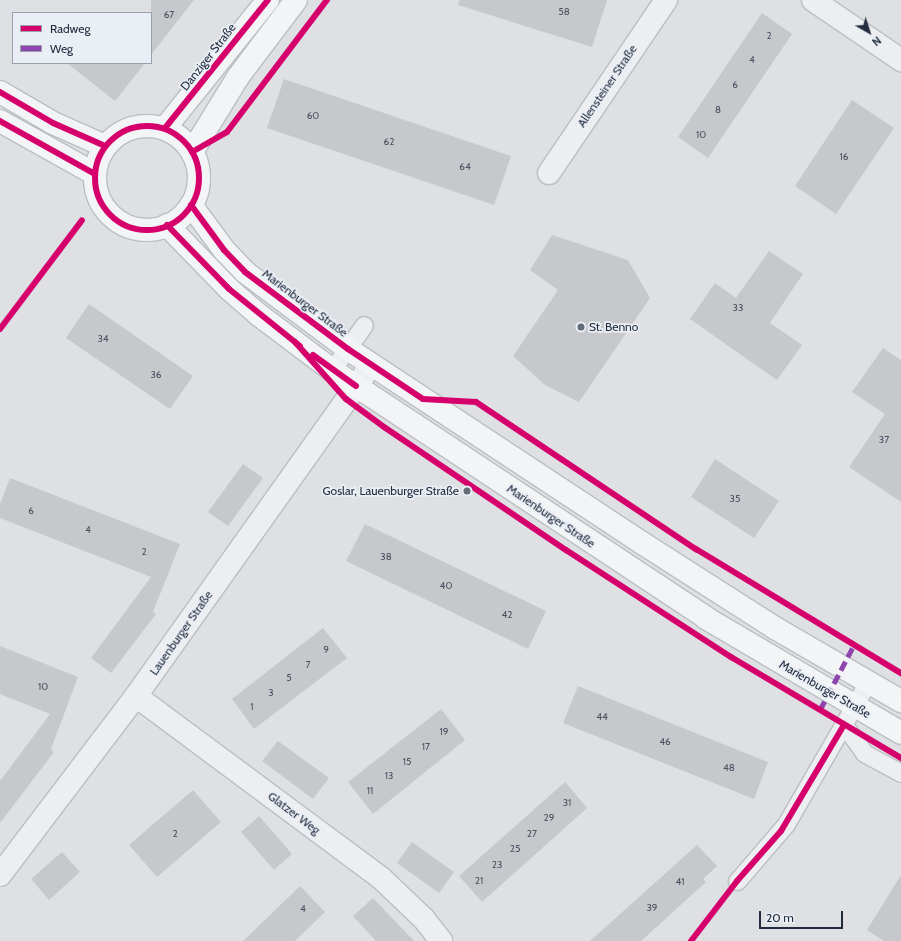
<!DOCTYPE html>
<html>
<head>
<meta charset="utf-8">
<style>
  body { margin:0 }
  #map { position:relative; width:901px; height:941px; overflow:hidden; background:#dee0e4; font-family:Cabin,sans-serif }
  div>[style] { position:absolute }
  .building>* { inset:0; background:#c6c8cc }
  .roads { filter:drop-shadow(1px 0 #bcbec2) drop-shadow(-1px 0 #bcbec2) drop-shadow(0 1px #bcbec2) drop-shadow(0 -1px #bcbec2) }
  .lane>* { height:17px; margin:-8.5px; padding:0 8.5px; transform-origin:8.5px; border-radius:8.5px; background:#edeef1 }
  .street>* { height:22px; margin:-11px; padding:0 11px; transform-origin:11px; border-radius:11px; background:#edeef1 }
  .secondary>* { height:22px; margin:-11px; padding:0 11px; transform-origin:11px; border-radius:11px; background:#f2f4f5 }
  .secondary>.ring { margin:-11px; padding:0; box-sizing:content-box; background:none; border:22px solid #f2f4f5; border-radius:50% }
  .quiet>* { height:5px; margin-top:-2.5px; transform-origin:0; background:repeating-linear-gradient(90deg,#8e44ad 0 10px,transparent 0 15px) }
  .cycleway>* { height:6px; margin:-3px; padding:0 3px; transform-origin:3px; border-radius:3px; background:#d6006c }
  .cycleway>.ring { margin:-3px; padding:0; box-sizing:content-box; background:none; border:6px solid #d6006c; border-radius:50% }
  .dots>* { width:11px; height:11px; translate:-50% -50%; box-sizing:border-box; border:2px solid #eaeef5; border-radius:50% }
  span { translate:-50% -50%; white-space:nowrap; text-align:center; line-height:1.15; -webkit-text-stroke:3.5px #eaeef5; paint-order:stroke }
  .number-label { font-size:10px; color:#4c5462 }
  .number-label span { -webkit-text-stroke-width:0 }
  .street-label { font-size:12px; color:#232c3e }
  .poi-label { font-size:12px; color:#232c3e }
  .left { translate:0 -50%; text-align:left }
  .right { translate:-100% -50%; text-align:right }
  .legend { position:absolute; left:12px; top:12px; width:140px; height:52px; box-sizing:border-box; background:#eaeef5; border:1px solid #9aa0ac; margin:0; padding:5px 7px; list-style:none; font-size:12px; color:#232c3e }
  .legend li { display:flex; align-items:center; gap:8px; height:20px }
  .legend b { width:20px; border:1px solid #9aa0ac }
  .north { position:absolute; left:849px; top:12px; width:40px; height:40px; -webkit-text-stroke:3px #eaeef5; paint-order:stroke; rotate:141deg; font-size:11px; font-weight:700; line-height:16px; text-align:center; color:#232c3e }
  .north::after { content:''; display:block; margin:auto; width:14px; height:18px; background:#232c3e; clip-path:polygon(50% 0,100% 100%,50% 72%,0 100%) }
  .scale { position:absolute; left:759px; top:911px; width:84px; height:18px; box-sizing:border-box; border:2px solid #232c3e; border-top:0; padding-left:5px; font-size:12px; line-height:14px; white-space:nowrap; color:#232c3e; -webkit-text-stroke:3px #eaeef5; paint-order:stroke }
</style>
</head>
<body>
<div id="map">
  <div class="building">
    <div style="clip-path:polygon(151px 0,194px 0,151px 55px)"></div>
    <div style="clip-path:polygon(459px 0,607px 0,592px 47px,458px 5px)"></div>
    <div style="clip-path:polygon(762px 13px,792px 34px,708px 158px,678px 137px)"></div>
    <div style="clip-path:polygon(67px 63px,145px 63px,115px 101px)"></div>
    <div style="clip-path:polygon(284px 79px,511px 156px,494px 205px,267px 128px)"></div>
    <div style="clip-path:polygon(852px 100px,894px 128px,836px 214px,795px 186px)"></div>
    <div style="clip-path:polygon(552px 235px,628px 260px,650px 298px,579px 402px,545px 385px,513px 356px,558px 290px,530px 270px)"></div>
    <div style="clip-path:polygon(769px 251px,803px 274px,770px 323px,802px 345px,777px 380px,690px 319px,715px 283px,736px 298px)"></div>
    <div style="clip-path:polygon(89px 304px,193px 376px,170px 409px,66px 338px)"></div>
    <div style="clip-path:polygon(883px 348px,901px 360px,901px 502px,849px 467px,885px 414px,852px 392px)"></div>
    <div style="clip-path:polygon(715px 459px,779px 501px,754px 538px,691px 497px)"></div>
    <div style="clip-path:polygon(243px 464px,263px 478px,228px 526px,208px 512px)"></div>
    <div style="clip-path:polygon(10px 478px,180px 544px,153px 612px,156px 614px,111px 673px,91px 658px,151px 577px,0 518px,0 504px)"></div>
    <div style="clip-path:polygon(365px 524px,546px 611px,528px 649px,346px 561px)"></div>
    <div style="clip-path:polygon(323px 628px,347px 658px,254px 729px,232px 699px)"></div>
    <div style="clip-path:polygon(0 646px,78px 677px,51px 749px,54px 752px,0 823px,0 781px,50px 714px,0 694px)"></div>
    <div style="clip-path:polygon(578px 686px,768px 762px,754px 799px,563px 723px)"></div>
    <div style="clip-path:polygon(441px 709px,465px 740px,373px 814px,348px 782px)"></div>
    <div style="clip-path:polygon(278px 741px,329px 778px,313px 799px,262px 761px)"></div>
    <div style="clip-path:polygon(565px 782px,587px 808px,482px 902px,459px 876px)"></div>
    <div style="clip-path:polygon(193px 790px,221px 822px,157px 877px,129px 845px)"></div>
    <div style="clip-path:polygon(259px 816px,292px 854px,274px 870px,241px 832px)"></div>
    <div style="clip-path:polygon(412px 842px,454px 872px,439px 893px,397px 863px)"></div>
    <div style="clip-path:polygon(697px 845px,717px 866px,703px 879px,706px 882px,641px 941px,590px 941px)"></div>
    <div style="clip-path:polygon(62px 852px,80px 872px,49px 900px,31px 879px)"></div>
    <div style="clip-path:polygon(901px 875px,901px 941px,884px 941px,867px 930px)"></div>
    <div style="clip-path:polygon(300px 886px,325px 912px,295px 941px,243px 941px)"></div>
    <div style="clip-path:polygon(373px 898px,414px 941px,376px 941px,353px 916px)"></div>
  </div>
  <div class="roads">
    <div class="lane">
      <div style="left:332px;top:370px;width:55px;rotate:-54.6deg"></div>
      <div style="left:844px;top:725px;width:34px;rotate:54deg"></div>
      <div style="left:864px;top:753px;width:42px;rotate:28.4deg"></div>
      <div style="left:737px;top:881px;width:75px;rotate:-49.3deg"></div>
      <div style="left:786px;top:824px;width:164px;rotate:-60deg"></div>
    </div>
    <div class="street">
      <div style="left:813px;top:0;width:107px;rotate:34.3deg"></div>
      <div style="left:549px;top:173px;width:209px;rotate:-55.9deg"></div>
      <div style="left:136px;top:696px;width:305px;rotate:36.6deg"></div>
      <div style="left:381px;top:878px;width:59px;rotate:43.6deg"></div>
      <div style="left:424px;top:919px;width:28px;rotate:52deg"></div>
      <div style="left:0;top:875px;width:225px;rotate:-52.8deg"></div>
      <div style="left:136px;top:696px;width:406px;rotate:-54.6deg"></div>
    </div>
    <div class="secondary">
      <div style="left:0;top:92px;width:61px;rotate:30.3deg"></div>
      <div style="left:53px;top:123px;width:57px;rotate:23.9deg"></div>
      <div style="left:0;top:121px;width:109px;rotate:29.2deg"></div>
      <div class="ring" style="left:95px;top:126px;width:82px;height:82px"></div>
      <div style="left:165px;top:128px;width:164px;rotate:-51.2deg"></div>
      <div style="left:192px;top:152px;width:88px;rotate:-58.5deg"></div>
      <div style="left:238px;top:77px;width:96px;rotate:-53deg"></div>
      <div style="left:191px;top:205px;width:56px;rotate:53.7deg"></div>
      <div style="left:224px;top:250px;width:30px;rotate:46deg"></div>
      <div style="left:245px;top:272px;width:129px;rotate:36.8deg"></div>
      <div style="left:348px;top:349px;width:352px;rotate:33.4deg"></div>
      <div style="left:642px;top:543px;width:158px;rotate:32.6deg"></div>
      <div style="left:775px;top:628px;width:146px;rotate:30.1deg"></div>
      <div style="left:167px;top:225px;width:89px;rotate:45.9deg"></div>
      <div style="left:229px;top:289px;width:40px;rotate:41deg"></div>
      <div style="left:259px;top:315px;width:91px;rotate:37deg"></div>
      <div style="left:332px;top:370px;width:449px;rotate:33.5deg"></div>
      <div style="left:706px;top:618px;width:226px;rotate:30.5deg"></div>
    </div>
  </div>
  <div class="quiet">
    <div style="left:820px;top:710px;width:73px;rotate:-62.4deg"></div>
  </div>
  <div class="cycleway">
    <div style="left:0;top:92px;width:61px;rotate:30.3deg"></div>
    <div style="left:53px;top:123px;width:57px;rotate:23.9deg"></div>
    <div style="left:0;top:121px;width:109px;rotate:29.2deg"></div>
    <div class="ring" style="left:95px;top:126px;width:98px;height:98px"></div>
    <div style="left:165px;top:128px;width:164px;rotate:-51.2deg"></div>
    <div style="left:192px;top:152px;width:40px;rotate:-29.7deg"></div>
    <div style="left:227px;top:132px;width:166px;rotate:-52.9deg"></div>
    <div style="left:191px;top:205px;width:56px;rotate:53.7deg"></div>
    <div style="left:224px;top:250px;width:30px;rotate:46deg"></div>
    <div style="left:245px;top:272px;width:129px;rotate:36.8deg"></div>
    <div style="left:348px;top:349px;width:90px;rotate:33.7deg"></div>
    <div style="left:423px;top:399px;width:53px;rotate:3.2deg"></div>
    <div style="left:476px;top:402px;width:265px;rotate:33.8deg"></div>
    <div style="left:696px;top:549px;width:240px;rotate:31.2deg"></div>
    <div style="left:167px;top:225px;width:89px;rotate:45.9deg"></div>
    <div style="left:229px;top:289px;width:91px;rotate:38.8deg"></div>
    <div style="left:0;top:329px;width:136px;rotate:-53deg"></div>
    <div style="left:295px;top:342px;width:76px;rotate:48.2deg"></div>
    <div style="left:346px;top:399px;width:47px;rotate:36.4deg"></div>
    <div style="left:384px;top:427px;width:220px;rotate:34.1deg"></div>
    <div style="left:566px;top:550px;width:197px;rotate:33deg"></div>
    <div style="left:731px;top:657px;width:198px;rotate:30.7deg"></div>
    <div style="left:313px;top:355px;width:53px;rotate:35.8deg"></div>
    <div style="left:691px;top:941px;width:76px;rotate:-52.5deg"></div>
    <div style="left:737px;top:881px;width:67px;rotate:-48.7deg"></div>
    <div style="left:781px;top:831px;width:123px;rotate:-59.3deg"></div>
  </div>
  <div class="dots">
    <div style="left:581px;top:327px;background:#646b78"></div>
    <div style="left:467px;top:491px;background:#646b78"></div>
  </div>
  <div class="number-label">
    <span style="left:564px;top:12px">58</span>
    <span style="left:169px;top:15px">67</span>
    <span style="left:769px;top:36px">2</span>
    <span style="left:752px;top:60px">4</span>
    <span style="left:735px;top:85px">6</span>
    <span style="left:718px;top:110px">8</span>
    <span style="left:313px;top:116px">60</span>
    <span style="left:701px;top:135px">10</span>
    <span style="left:389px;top:142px">62</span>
    <span style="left:844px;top:157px">16</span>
    <span style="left:465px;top:167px">64</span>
    <span style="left:738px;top:308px">33</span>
    <span style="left:103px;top:339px">34</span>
    <span style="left:156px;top:375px">36</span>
    <span style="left:884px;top:440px">37</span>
    <span style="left:735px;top:499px">35</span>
    <span style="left:31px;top:511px">6</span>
    <span style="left:88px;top:530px">4</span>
    <span style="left:144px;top:552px">2</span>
    <span style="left:386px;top:557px">38</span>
    <span style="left:446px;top:586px">40</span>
    <span style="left:507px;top:615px">42</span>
    <span style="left:326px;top:650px">9</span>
    <span style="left:308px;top:665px">7</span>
    <span style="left:289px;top:678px">5</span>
    <span style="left:43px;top:687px">10</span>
    <span style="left:271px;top:693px">3</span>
    <span style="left:252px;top:707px">1</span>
    <span style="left:602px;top:717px">44</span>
    <span style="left:444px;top:732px">19</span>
    <span style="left:665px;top:742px">46</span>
    <span style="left:426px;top:747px">17</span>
    <span style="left:407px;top:762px">15</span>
    <span style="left:729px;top:768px">48</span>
    <span style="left:389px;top:776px">13</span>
    <span style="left:370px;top:791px">11</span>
    <span style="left:567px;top:803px">31</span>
    <span style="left:549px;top:818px">29</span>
    <span style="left:175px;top:834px">2</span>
    <span style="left:532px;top:834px">27</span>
    <span style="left:515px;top:849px">25</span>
    <span style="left:497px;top:865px">23</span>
    <span style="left:479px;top:881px">21</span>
    <span style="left:680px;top:882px">41</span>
    <span style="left:652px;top:908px">39</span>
    <span style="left:303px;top:909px">4</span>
  </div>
  <div class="street-label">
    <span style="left:208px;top:57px;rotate:-52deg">Danziger Straße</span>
    <span style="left:607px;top:86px;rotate:-56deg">Allensteiner Straße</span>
    <span style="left:305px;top:303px;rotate:37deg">Marienburger Straße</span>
    <span style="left:551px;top:516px;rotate:34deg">Marienburger Straße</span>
    <span style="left:181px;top:633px;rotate:-55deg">Lauenburger Straße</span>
    <span style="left:825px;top:689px;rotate:30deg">Marienburger Straße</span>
    <span style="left:294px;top:813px;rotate:37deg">Glatzer Weg</span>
  </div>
  <div class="poi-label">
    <span class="left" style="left:589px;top:327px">St. Benno</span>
    <span class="right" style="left:459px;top:491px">Goslar, Lauenburger Straße</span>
  </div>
  <ul class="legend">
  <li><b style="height:5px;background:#d6006c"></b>Radweg</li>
  <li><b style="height:5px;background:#8e44ad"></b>Weg</li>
  </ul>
  <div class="north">N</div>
  <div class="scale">20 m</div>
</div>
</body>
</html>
